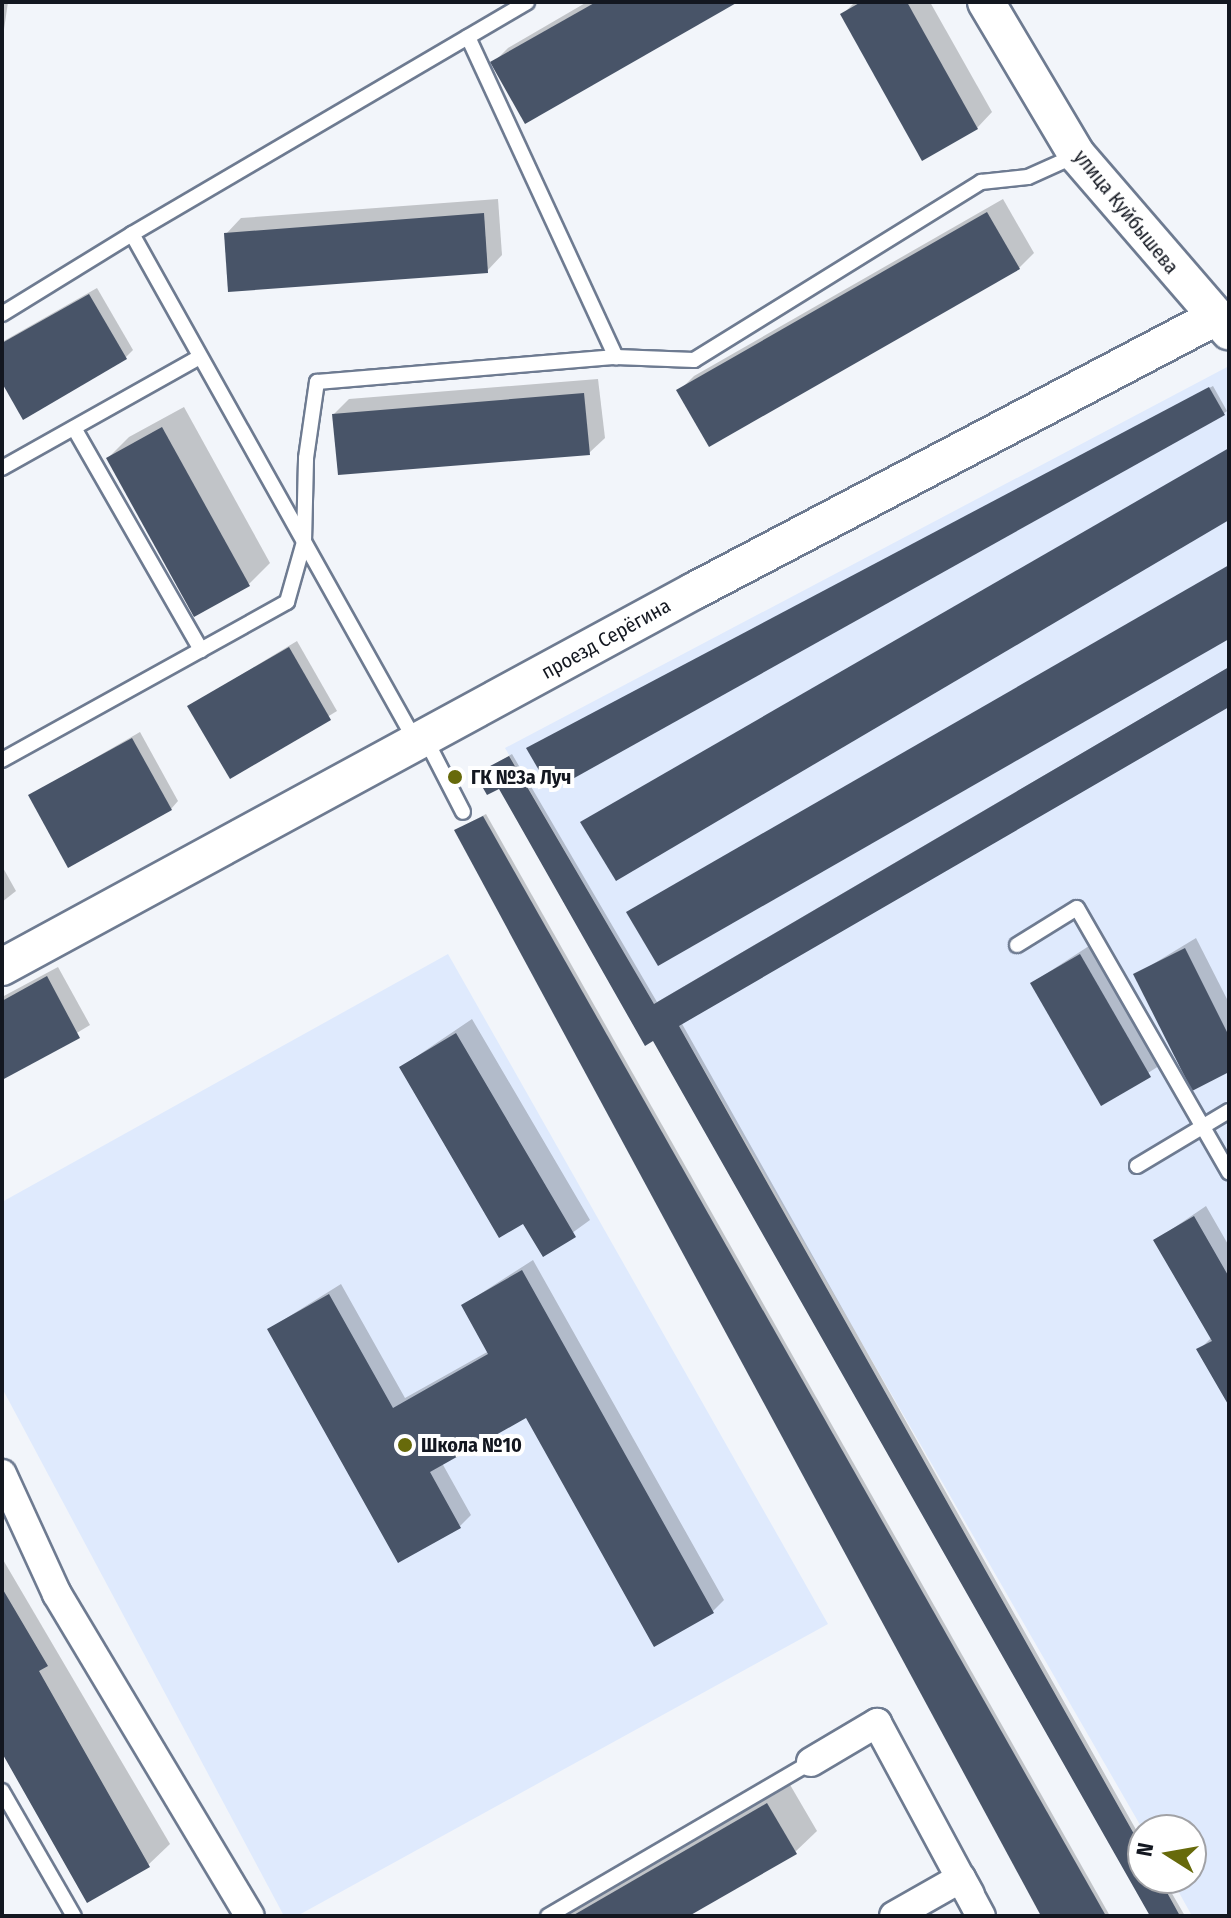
<!DOCTYPE html>
<html>
<head>
<meta charset="utf-8">
<style>
  body { margin:0 }
  #map { position:relative; width:1231px; height:1918px; overflow:hidden; background:#f2f5fa; font-family:"Fira Sans Condensed",sans-serif }
  div>[style] { position:absolute }
  .built>* { inset:0; background:#dfeafd }
  .shadow>* { inset:0; background:#0003 }
  .building>* { inset:0; background:#485468 }
  .roads { filter:drop-shadow(2px 0 #6e7b91) drop-shadow(-2px 0 #6e7b91) drop-shadow(0 2px #6e7b91) drop-shadow(0 -2px #6e7b91) }
  .service>* { height:14px; margin:-7px; padding:0 7px; transform-origin:7px; border-radius:7px; background:#fff }
  .minor>* { height:28px; margin:-14px; padding:0 14px; transform-origin:14px; border-radius:14px; background:#fff }
  .tertiary>* { height:36px; margin:-18px; padding:0 18px; transform-origin:18px; border-radius:18px; background:#fff }
  .dots>* { width:22px; height:22px; translate:-50% -50%; box-sizing:border-box; border:4px solid #fff; border-radius:50% }
  span { translate:-50% -50%; white-space:nowrap; text-align:center; line-height:1.15; -webkit-text-stroke:8px #fff; paint-order:stroke }
  .street-label { font-size:20px; color:#131720 }
  .poi-label { font-size:20px; color:#131720; font-weight:700 }
  .left { translate:0 -50%; text-align:left }
  .frame { position:absolute; inset:0; border:4px solid #131720; pointer-events:none }
  .north { position:absolute; left:1127px; top:1814px; width:80px; height:80px; box-sizing:border-box; background:#fff; border:2px solid #a1a2a6; border-radius:50%; rotate:281deg; font-size:22px; font-weight:700; line-height:32px; text-align:center; color:#131720 }
  .north::after { content:''; display:block; margin:auto; width:28px; height:36px; background:#676a0b; clip-path:polygon(50% 0,100% 100%,50% 72%,0 100%) }
</style>
</head>
<body>
<div id="map">
  <div class="built">
    <div style="clip-path:polygon(1229px 366px,1229px 1916px,1192px 1916px,1171px 1878px,1191px 1878px,1191px 1830px,1143px 1830px,679px 1026px,662px 1000px,654px 1004px,505px 748px)"></div>
    <div style="clip-path:polygon(448px 954px,828px 1624px,297px 1916px,284px 1916px,2px 1388px,2px 1202px)"></div>
  </div>
  <div class="shadow">
    <div style="clip-path:polygon(2px 2px,8px 2px,2px 43px)"></div>
    <div style="clip-path:polygon(587px 2px,734px 2px,493px 63px,508px 48px)"></div>
    <div style="clip-path:polygon(855px 2px,930px 2px,992px 112px,977px 128px,843px 14px)"></div>
    <div style="clip-path:polygon(498px 199px,502px 255px,487px 271px,226px 234px,241px 218px)"></div>
    <div style="clip-path:polygon(1003px 199px,1034px 253px,1019px 268px,679px 391px,694px 376px)"></div>
    <div style="clip-path:polygon(97px 288px,133px 350px,126px 357px,2px 379px,2px 342px)"></div>
    <div style="clip-path:polygon(598px 379px,605px 438px,589px 453px,334px 414px,349px 399px)"></div>
    <div style="clip-path:polygon(1213px 386px,1227px 411px,1223px 414px,528px 748px)"></div>
    <div style="clip-path:polygon(184px 407px,270px 563px,249px 584px,108px 458px,129px 437px)"></div>
    <div style="clip-path:polygon(297px 641px,337px 711px,230px 776px,190px 706px)"></div>
    <div style="clip-path:polygon(1229px 667px,1229px 705px,681px 1022px,1143px 1842px,1143px 1878px,1163px 1878px,1185px 1916px,1152px 1916px,654px 1038px,500px 786px,478px 774px,512px 754px,657px 1002px)"></div>
    <div style="clip-path:polygon(140px 732px,178px 801px,171px 809px,31px 795px)"></div>
    <div style="clip-path:polygon(486px 814px,1110px 1916px,1044px 1916px,456px 830px)"></div>
    <div style="clip-path:polygon(2px 866px,16px 891px,2px 902px)"></div>
    <div style="clip-path:polygon(1196px 938px,1229px 1003px,1229px 1070px,1135px 975px)"></div>
    <div style="clip-path:polygon(1092px 944px,1162px 1064px,1101px 1103px,1032px 983px)"></div>
    <div style="clip-path:polygon(58px 967px,90px 1025px,2px 1078px,2px 997px)"></div>
    <div style="clip-path:polygon(472px 1019px,590px 1220px,543px 1254px,524px 1221px,401px 1067px)"></div>
    <div style="clip-path:polygon(1206px 1206px,1229px 1246px,1229px 1402px,1199px 1350px,1212px 1337px,1156px 1240px)"></div>
    <div style="clip-path:polygon(533px 1260px,724px 1600px,712px 1612px,527px 1415px,442px 1463px,471px 1515px,460px 1526px,269px 1329px,341px 1284px,405px 1398px,489px 1351px,463px 1305px)"></div>
    <div style="clip-path:polygon(2px 1558px,170px 1844px,148px 1865px,2px 1749px)"></div>
    <div style="clip-path:polygon(789px 1783px,817px 1831px,795px 1852px,685px 1916px,560px 1916px)"></div>
  </div>
  <div class="building">
    <div style="clip-path:polygon(596px 2px,738px 2px,525px 124px,490px 62px)"></div>
    <div style="clip-path:polygon(861px 2px,907px 2px,978px 129px,922px 161px,840px 14px)"></div>
    <div style="clip-path:polygon(987px 212px,1020px 269px,709px 447px,676px 390px)"></div>
    <div style="clip-path:polygon(484px 213px,488px 273px,228px 292px,224px 233px)"></div>
    <div style="clip-path:polygon(89px 294px,127px 359px,23px 420px,2px 383px,2px 343px)"></div>
    <div style="clip-path:polygon(1209px 387px,1225px 415px,551px 791px,526px 748px)"></div>
    <div style="clip-path:polygon(584px 393px,590px 455px,338px 475px,332px 414px)"></div>
    <div style="clip-path:polygon(162px 427px,250px 586px,194px 617px,106px 458px)"></div>
    <div style="clip-path:polygon(1229px 448px,1229px 520px,616px 881px,580px 822px)"></div>
    <div style="clip-path:polygon(1229px 565px,1229px 639px,658px 966px,626px 912px)"></div>
    <div style="clip-path:polygon(289px 647px,331px 720px,230px 779px,187px 706px)"></div>
    <div style="clip-path:polygon(1229px 667px,1229px 707px,679px 1026px,1143px 1850px,1143px 1878px,1159px 1878px,1180px 1916px,1150px 1916px,653px 1041px,645px 1046px,499px 789px,487px 795px,475px 774px,509px 756px,654px 1004px)"></div>
    <div style="clip-path:polygon(132px 738px,172px 810px,68px 868px,28px 795px)"></div>
    <div style="clip-path:polygon(483px 816px,1106px 1916px,1041px 1916px,454px 830px)"></div>
    <div style="clip-path:polygon(1185px 948px,1229px 1036px,1229px 1072px,1192px 1091px,1133px 974px)"></div>
    <div style="clip-path:polygon(1080px 954px,1151px 1077px,1101px 1106px,1030px 983px)"></div>
    <div style="clip-path:polygon(47px 976px,80px 1038px,2px 1080px,2px 1001px)"></div>
    <div style="clip-path:polygon(456px 1033px,576px 1237px,543px 1257px,523px 1224px,499px 1238px,399px 1067px)"></div>
    <div style="clip-path:polygon(1194px 1216px,1229px 1277px,1229px 1406px,1196px 1349px,1212px 1341px,1153px 1240px)"></div>
    <div style="clip-path:polygon(522px 1270px,714px 1613px,654px 1647px,526px 1418px,430px 1472px,461px 1528px,398px 1563px,267px 1329px,329px 1294px,393px 1408px,488px 1354px,461px 1305px)"></div>
    <div style="clip-path:polygon(2px 1588px,48px 1666px,39px 1671px,150px 1867px,87px 1903px,2px 1753px)"></div>
    <div style="clip-path:polygon(767px 1803px,797px 1854px,689px 1916px,572px 1916px)"></div>
  </div>
  <div class="roads">
    <div class="service">
      <div style="left:468px;top:37px;width:353px;rotate:65.2deg"></div>
      <div style="left:132px;top:234px;width:458px;rotate:-30.4deg"></div>
      <div style="left:2px;top:314px;width:153px;rotate:-31.6deg"></div>
      <div style="left:132px;top:234px;width:582px;rotate:60.79deg"></div>
      <div style="left:74px;top:428px;width:256px;rotate:60.2deg"></div>
      <div style="left:2px;top:468px;width:227px;rotate:-29.3deg"></div>
      <div style="left:425px;top:738px;width:83px;rotate:62.8deg"></div>
      <div style="left:2px;top:760px;width:326px;rotate:-29deg"></div>
      <div style="left:287px;top:602px;width:62px;rotate:-74.2deg"></div>
      <div style="left:304px;top:542px;width:84px;rotate:-88.6deg"></div>
      <div style="left:306px;top:458px;width:77px;rotate:-81.8deg"></div>
      <div style="left:317px;top:382px;width:300px;rotate:-4.8deg"></div>
      <div style="left:616px;top:357px;width:78px;rotate:2.2deg"></div>
      <div style="left:694px;top:360px;width:338px;rotate:-31.8deg"></div>
      <div style="left:981px;top:182px;width:47px;rotate:-6.1deg"></div>
      <div style="left:1028px;top:177px;width:54px;rotate:-24.2deg"></div>
      <div style="left:1017px;top:945px;width:70px;rotate:-31.7deg"></div>
      <div style="left:1077px;top:908px;width:305px;rotate:60.1deg"></div>
      <div style="left:1137px;top:1166px;width:107px;rotate:-30.9deg"></div>
      <div style="left:2px;top:1791px;width:144px;rotate:60.1deg"></div>
      <div style="left:548px;top:1916px;width:309px;rotate:-30.3deg"></div>
    </div>
    <div class="minor">
      <div style="left:2px;top:1474px;width:132px;rotate:65.4deg"></div>
      <div style="left:57px;top:1594px;width:375px;rotate:59.1deg"></div>
      <div style="left:811px;top:1762px;width:77px;rotate:-30.6deg"></div>
      <div style="left:877px;top:1723px;width:219px;rotate:61.7deg"></div>
      <div style="left:894px;top:1916px;width:77px;rotate:-29.6deg"></div>
      <div style="left:961px;top:1878px;width:18px;rotate:61deg"></div>
    </div>
    <div class="tertiary">
      <div style="left:986px;top:2px;width:178px;rotate:59.3deg"></div>
      <div style="left:1077px;top:155px;width:233px;rotate:49.2deg"></div>
      <div style="left:2px;top:967px;width:788px;rotate:-28.52deg"></div>
      <div style="left:694px;top:591px;width:587px;rotate:-27.7deg"></div>
    </div>
  </div>
  <div class="dots">
    <div style="left:455px;top:777px;background:#676a0b"></div>
    <div style="left:405px;top:1445px;background:#676a0b"></div>
  </div>
  <div class="street-label">
    <span style="left:1126px;top:212px;rotate:51deg">улица Куйбышева</span>
    <span style="left:606px;top:639px;rotate:-29deg">проезд Серёгина</span>
  </div>
  <div class="poi-label">
    <span class="left" style="left:471px;top:777px">ГК №3а Луч</span>
    <span class="left" style="left:421px;top:1445px">Школа №10</span>
  </div>
  <div class="frame"></div>
  <div class="north">N</div>
</div>
</body>
</html>
